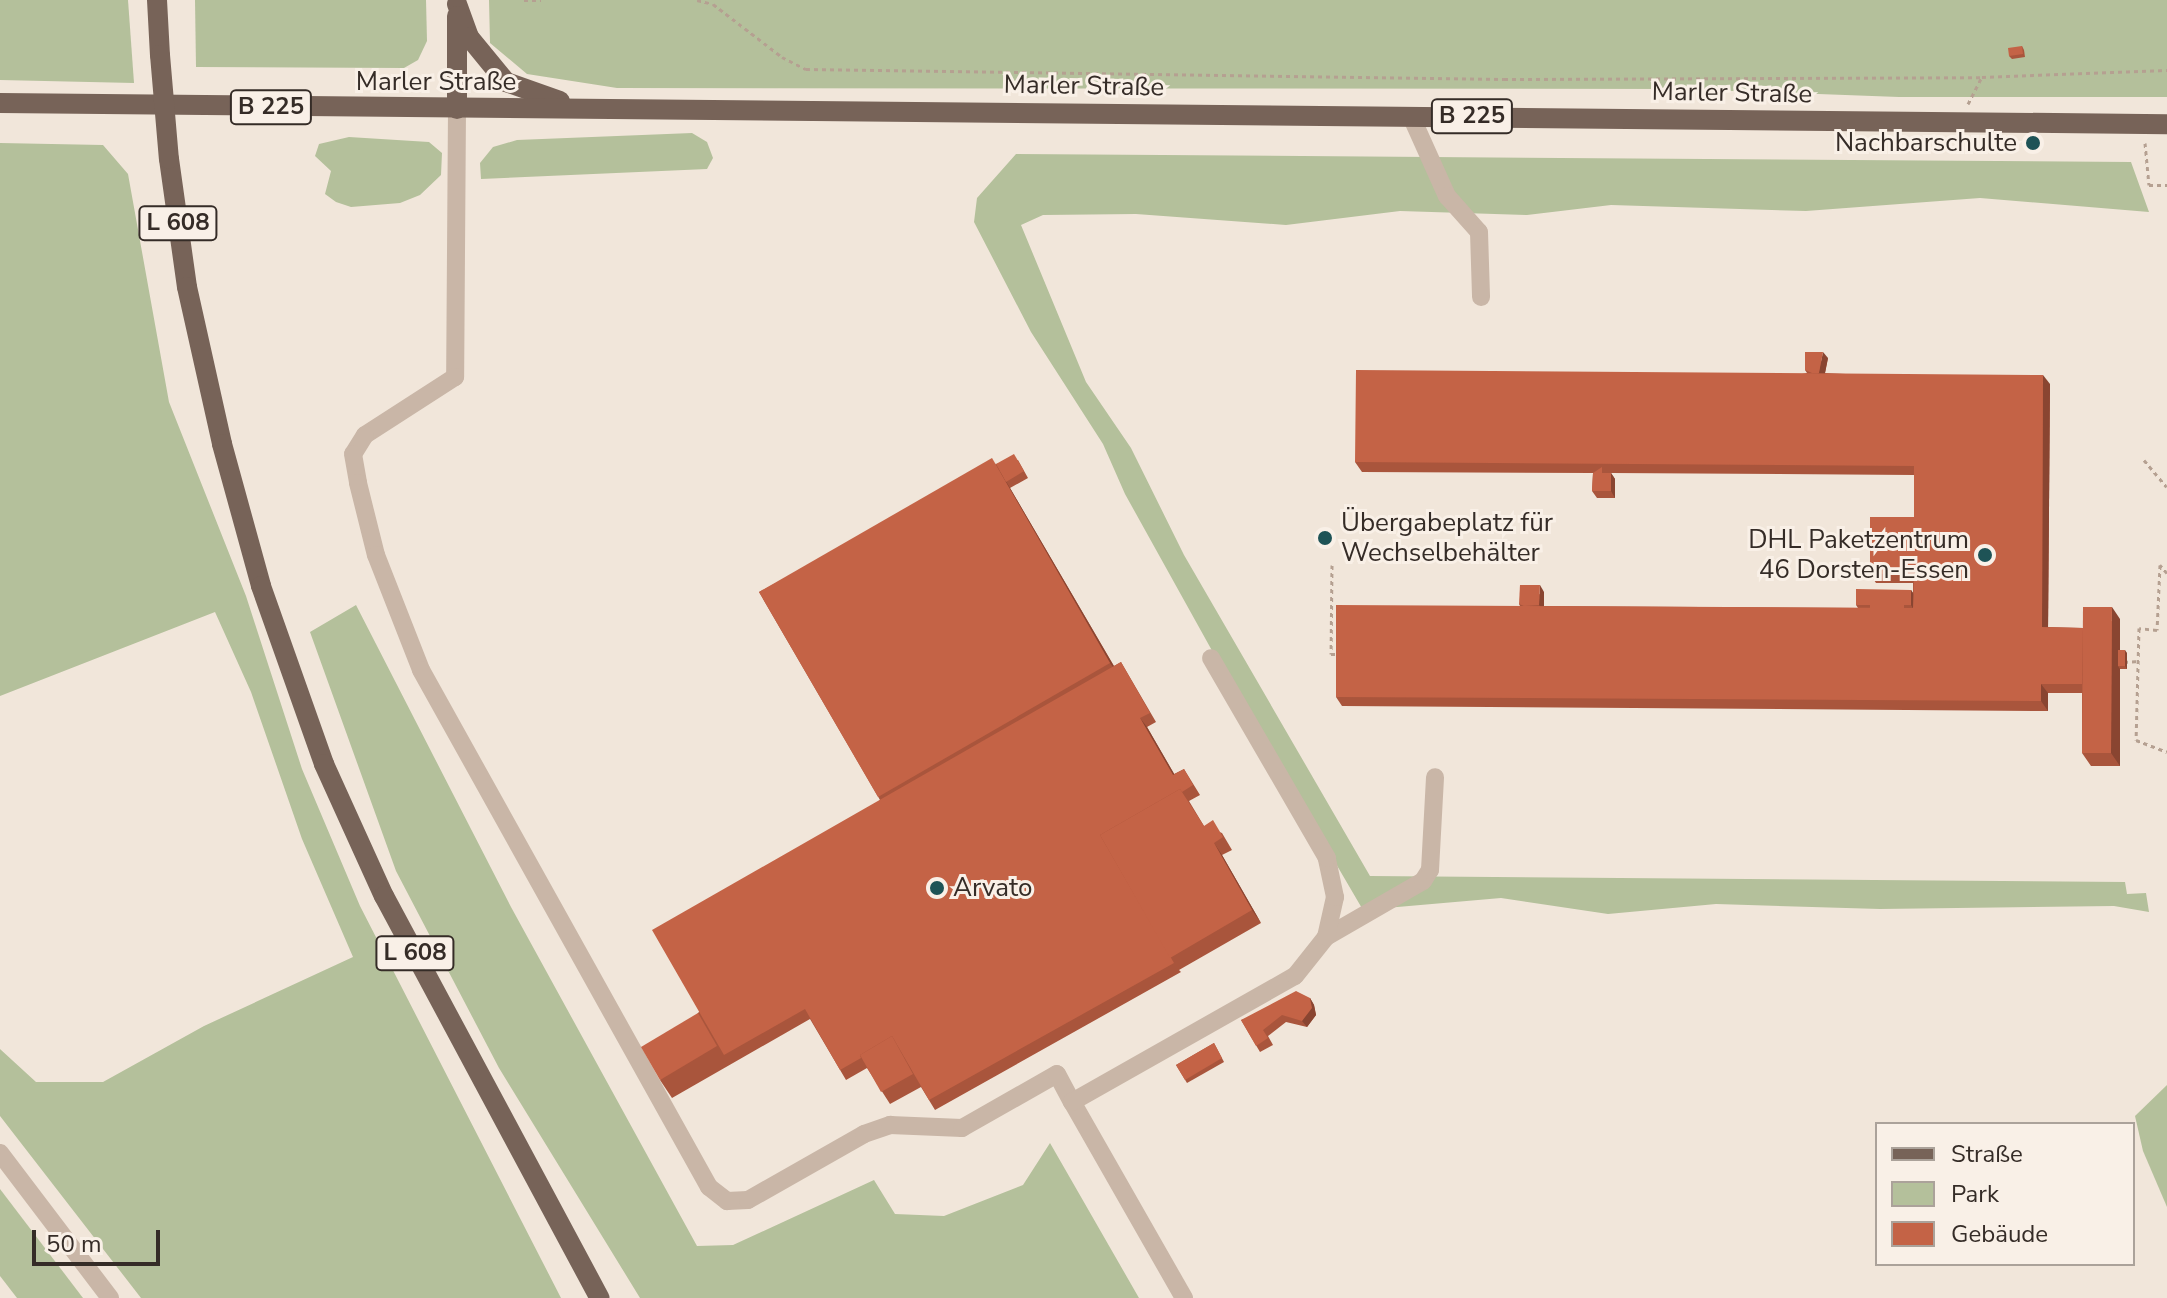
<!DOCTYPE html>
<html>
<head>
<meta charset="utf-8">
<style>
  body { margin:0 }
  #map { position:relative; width:2167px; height:1298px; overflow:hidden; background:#f1e6da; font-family:"Nunito Sans",sans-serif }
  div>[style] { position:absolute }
  .green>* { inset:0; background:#b4c09b }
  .path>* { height:3px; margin-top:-1.5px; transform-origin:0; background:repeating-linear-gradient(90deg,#b5a091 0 4px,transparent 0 8px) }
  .minor>* { height:18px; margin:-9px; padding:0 9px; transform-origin:9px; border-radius:9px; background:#c9b6a7 }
  .major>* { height:20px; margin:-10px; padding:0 10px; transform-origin:10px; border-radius:10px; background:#776358 }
  .major-bridge>* { height:20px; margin:-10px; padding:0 10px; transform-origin:10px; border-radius:10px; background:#776358 }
  .wall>* { inset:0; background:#a9553c }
  .shaded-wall>* { inset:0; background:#894531 }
  .building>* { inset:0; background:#c46346 }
  .dots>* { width:22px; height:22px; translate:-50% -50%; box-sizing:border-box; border:4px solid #f9f0e7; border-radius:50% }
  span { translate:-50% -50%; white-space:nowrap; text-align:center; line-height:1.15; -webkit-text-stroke:6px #f9f0e7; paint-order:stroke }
  .shield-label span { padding:2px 6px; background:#f9f0e7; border:2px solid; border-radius:6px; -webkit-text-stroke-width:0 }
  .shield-label { font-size:24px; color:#352c27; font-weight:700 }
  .street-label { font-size:26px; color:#352c27 }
  .poi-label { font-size:26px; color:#352c27 }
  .right { translate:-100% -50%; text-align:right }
  .left { translate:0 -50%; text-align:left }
  .legend { position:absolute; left:1875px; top:1122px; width:260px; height:144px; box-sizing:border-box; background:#f9f0e7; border:2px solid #aba29a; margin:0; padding:10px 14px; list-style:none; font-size:24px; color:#352c27 }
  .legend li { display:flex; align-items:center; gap:16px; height:40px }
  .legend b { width:40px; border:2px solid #aba29a }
  .scale { position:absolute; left:32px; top:1230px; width:128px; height:36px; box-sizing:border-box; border:4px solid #352c27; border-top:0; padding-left:10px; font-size:24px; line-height:28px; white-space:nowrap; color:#352c27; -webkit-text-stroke:6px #f9f0e7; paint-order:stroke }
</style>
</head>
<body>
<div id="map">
  <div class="green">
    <div style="clip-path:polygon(0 0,128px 0,134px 83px,0 80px)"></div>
    <div style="clip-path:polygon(195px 0,426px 0,427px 41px,418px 60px,404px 68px,196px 67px)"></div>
    <div style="clip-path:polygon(489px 0,2167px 0,2167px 97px,1899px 97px,1678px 89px,617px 88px,527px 74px,490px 43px)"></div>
    <div style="clip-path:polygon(692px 133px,707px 142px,713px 158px,707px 169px,481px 179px,480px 163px,493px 147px,517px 140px)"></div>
    <div style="clip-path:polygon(349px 137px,429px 142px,442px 153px,441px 175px,420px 195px,400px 203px,351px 207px,336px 202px,325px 194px,331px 171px,315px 156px,319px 144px)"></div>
    <div style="clip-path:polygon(0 143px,103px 145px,128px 174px,169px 402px,246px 596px,302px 769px,360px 906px,561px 1298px,141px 1298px,0 1116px,0 1049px,36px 1082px,103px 1082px,204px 1026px,353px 957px,302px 839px,251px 692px,215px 612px,0 696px)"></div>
    <div style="clip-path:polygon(1016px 154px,2131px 162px,2149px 212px,1980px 198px,1806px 211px,1611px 205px,1527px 215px,1400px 211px,1286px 225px,1136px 214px,1043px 215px,1021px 225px,1086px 382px,1131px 448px,1184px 555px,1370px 876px,2125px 882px,2127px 894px,2146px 893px,2149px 912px,2114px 906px,1880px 909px,1716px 904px,1608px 914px,1501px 898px,1363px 910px,1225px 674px,1125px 494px,1103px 444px,1031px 332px,974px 222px,977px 198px)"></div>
    <div style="clip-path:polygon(356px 605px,511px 907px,697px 1246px,733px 1245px,874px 1180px,895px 1214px,944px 1216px,1023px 1185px,1050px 1143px,1139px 1298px,640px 1298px,499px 1068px,396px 871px,310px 632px)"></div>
    <div style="clip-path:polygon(2167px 1085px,2167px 1207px,2143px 1151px,2135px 1116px)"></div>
    <div style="clip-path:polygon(0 1189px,83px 1298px,17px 1298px,0 1276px)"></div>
  </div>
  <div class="path">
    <div style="left:524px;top:0;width:17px"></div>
    <div style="left:697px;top:0;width:16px;rotate:14deg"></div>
    <div style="left:713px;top:4px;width:87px;rotate:37.5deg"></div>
    <div style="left:782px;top:57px;width:27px;rotate:27deg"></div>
    <div style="left:806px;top:69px;width:698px;rotate:0.82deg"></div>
    <div style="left:1504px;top:79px;width:478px;rotate:-0.2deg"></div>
    <div style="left:1968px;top:104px;width:30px;rotate:-63deg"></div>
    <div style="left:1982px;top:77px;width:185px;rotate:-2.2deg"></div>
    <div style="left:2145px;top:143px;width:42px;rotate:84.6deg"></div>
    <div style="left:2149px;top:185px;width:18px"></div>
    <div style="left:2144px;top:460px;width:35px;rotate:50deg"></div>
    <div style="left:1332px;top:565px;width:89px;rotate:90.6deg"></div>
    <div style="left:1331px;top:654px;width:8px"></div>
    <div style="left:2167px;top:573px;width:11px;rotate:-131deg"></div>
    <div style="left:2160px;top:565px;width:65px;rotate:92.6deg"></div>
    <div style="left:2157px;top:630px;width:18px;rotate:-174deg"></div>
    <div style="left:2139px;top:628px;width:112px;rotate:91.5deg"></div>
    <div style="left:2136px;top:740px;width:33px;rotate:21deg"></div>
    <div style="left:2124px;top:662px;width:15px;rotate:-4deg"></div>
  </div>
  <div class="minor">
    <div style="left:457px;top:109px;width:268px;rotate:90.4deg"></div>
    <div style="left:455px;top:377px;width:107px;rotate:147.2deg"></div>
    <div style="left:365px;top:435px;width:22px;rotate:122deg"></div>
    <div style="left:353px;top:454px;width:29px;rotate:80deg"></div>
    <div style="left:358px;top:483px;width:74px;rotate:76deg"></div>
    <div style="left:376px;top:555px;width:123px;rotate:68.6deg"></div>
    <div style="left:421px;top:670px;width:592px;rotate:60.88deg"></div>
    <div style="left:709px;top:1187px;width:23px;rotate:38deg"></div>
    <div style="left:727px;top:1201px;width:21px;rotate:-3deg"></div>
    <div style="left:748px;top:1200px;width:133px;rotate:-29.6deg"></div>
    <div style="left:864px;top:1134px;width:28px;rotate:-19deg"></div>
    <div style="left:890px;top:1125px;width:72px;rotate:2.4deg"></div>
    <div style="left:962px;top:1128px;width:109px;rotate:-29.6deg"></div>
    <div style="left:1057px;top:1074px;width:32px;rotate:62deg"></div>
    <div style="left:1411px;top:116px;width:88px;rotate:65.8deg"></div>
    <div style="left:1447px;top:196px;width:48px;rotate:48.4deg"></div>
    <div style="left:1479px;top:232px;width:65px;rotate:88.2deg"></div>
    <div style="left:1326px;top:937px;width:112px;rotate:-30deg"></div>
    <div style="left:1423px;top:881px;width:13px;rotate:-58deg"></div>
    <div style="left:1430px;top:870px;width:93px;rotate:-86.9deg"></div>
    <div style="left:0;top:1153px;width:182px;rotate:52.8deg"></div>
    <div style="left:1184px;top:1298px;width:226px;rotate:-119.7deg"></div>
    <div style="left:1072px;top:1102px;width:256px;rotate:-29.5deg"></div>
    <div style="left:1295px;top:976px;width:50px;rotate:-51.5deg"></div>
    <div style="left:1326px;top:937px;width:41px;rotate:-77.3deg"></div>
    <div style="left:1335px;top:897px;width:40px;rotate:-102deg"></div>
    <div style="left:1327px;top:858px;width:231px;rotate:-120.1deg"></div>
  </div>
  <div class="major">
    <div style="left:157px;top:0;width:55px;rotate:86.9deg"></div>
    <div style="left:457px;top:4px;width:35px;rotate:70deg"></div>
    <div style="left:469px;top:37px;width:58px;rotate:50.6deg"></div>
    <div style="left:506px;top:82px;width:57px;rotate:19.4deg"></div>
    <div style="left:0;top:103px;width:2167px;rotate:0.56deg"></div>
    <div style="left:457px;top:109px;width:93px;rotate:-90deg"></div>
    <div style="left:169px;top:159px;width:129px;rotate:82deg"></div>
    <div style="left:187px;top:287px;width:161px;rotate:77.4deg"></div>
    <div style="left:222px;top:444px;width:147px;rotate:74.6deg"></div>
    <div style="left:261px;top:586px;width:189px;rotate:70.5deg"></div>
    <div style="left:324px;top:764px;width:145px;rotate:65.6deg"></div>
    <div style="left:384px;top:896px;width:456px;rotate:61.8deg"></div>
  </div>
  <div class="major-bridge">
    <div style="left:160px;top:55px;width:104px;rotate:85.1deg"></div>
  </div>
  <div class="wall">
    <div style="clip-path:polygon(2022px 46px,2024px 50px,2025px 57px,2012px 59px,2009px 56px)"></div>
    <div style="clip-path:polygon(1828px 358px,1825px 373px,2050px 384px,2048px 627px,2083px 628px,2120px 619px,2120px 650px,2127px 653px,2127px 669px,2120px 669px,2120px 766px,2091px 766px,2082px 753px,2082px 693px,2048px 693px,2048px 711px,1342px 706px,1336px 697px,1520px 606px,1519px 604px,1544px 592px,1544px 606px,1858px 608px,1856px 605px,1911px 590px,1913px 593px,1913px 583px,1876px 583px,1870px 574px,1914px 517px,1914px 475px,1611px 473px,1615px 479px,1615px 498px,1597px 498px,1592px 491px,1593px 473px,1362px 472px,1355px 462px,1807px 373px,1805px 370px)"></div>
    <div style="clip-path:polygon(1018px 460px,1028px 478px,1010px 488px,1114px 666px,1121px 662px,1156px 722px,1147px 727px,1174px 774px,1184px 769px,1200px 795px,1189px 801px,1204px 826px,1222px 833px,1232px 850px,1222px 855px,1261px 923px,1179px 970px,1181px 972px,935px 1110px,921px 1087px,890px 1104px,867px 1068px,846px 1080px,810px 1019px,672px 1098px,660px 1080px,698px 1013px,880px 800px,759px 592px,996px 464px)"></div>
    <div style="clip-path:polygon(1310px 998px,1314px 1005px,1316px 1015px,1307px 1027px,1286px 1022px,1268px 1036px,1273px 1045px,1260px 1052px,1241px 1020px)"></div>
    <div style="clip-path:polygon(1214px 1043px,1224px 1062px,1187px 1083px,1176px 1065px)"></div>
  </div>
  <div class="shaded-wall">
    <div style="clip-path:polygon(1823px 352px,1828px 358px,1823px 383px,1818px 376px)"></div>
    <div style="clip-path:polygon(2043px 375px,2050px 384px,2048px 637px,2042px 627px)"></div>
    <div style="clip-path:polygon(992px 458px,1010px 488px,1119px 675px,1110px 663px)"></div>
    <div style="clip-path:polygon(1611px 473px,1615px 479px,1615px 498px,1611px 491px)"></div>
    <div style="clip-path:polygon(1540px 585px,1544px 592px,1544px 611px,1539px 605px)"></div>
    <div style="clip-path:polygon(1911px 590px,1915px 596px,1915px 612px,1911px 605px)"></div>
    <div style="clip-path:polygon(2112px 607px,2120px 619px,2120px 666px,2118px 666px,2120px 669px,2120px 766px,2111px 753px)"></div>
    <div style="clip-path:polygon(2125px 650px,2127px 653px,2127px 669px,2125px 666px)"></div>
    <div style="clip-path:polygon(2041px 684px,2048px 693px,2048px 711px,2041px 701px)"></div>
    <div style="clip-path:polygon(1140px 718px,1147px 727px,1180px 784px,1173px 775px)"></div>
    <div style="clip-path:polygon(1214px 843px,1222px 855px,1261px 923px,1252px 910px)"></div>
    <div style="clip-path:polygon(1310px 998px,1314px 1005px,1316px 1015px,1307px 1027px,1302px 1021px)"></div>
  </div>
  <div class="building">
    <div style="clip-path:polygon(2022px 46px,2023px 54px,2009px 56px,2008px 48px)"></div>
    <div style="clip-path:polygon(1805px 352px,1823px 352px,1819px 373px,1812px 373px,1805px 370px)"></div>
    <div style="clip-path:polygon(1356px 370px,2043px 375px,2042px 627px,2083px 628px,2082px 684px,2041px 684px,2041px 701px,1336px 697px,1336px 605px,1913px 608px,1914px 574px,1870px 574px,1870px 517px,1914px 517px,1914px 466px,1355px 462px)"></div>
    <div style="clip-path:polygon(1014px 454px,1024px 471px,1006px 482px,996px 464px)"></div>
    <div style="clip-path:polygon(992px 458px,1110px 663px,878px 797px,759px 592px)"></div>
    <div style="clip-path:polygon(1602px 467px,1602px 473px,1611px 473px,1611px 491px,1592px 491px,1593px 473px)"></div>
    <div style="clip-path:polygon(1520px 585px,1540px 585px,1539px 605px,1524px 606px,1519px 604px)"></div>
    <div style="clip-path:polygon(1856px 589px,1911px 590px,1911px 605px,1904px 605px,1904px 608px,1870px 608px,1870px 605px,1856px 605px)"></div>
    <div style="clip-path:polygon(2083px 607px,2112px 607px,2111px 753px,2082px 753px)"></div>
    <div style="clip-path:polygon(2118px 650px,2125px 650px,2125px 666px,2118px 666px)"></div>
    <div style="clip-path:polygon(1121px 662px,1150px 713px,1140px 718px,1173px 775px,1184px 769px,1193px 785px,1182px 792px,1180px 789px,1100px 835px,1174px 963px,929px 1100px,892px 1036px,860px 1055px,861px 1058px,840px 1070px,805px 1009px,724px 1055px,652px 930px)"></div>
    <div style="clip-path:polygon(1180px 789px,1204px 826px,1213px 820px,1223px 837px,1214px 843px,1252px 910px,1170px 958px,1100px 835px)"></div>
    <div style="clip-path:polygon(1296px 991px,1310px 998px,1312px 1008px,1302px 1021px,1282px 1015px,1263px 1030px,1268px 1038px,1256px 1046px,1241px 1020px)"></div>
    <div style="clip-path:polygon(698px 1013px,717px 1046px,660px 1080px,641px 1047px)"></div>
    <div style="clip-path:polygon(892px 1036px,913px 1074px,881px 1092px,860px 1055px)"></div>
    <div style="clip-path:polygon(1214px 1043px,1222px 1058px,1185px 1080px,1176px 1065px)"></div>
  </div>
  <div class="dots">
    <div style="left:2033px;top:143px;background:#1e5356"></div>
    <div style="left:1325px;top:538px;background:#1e5356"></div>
    <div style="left:1985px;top:555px;background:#1e5356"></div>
    <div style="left:937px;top:888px;background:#1e5356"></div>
  </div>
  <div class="shield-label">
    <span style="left:271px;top:107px">B 225</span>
    <span style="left:1472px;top:116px">B 225</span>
    <span style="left:178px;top:223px">L 608</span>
    <span style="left:415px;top:953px">L 608</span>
  </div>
  <div class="street-label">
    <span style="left:436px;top:82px">Marler Straße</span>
    <span style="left:1084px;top:86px;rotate:1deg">Marler Straße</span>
    <span style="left:1732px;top:93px;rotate:1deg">Marler Straße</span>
  </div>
  <div class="poi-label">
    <span class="right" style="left:2017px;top:143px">Nachbarschulte</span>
    <span class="left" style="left:1341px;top:538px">Übergabeplatz für<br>Wechselbehälter</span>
    <span class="right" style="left:1969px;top:555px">DHL Paketzentrum<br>46 Dorsten-Essen</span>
    <span class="left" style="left:953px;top:888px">Arvato</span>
  </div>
  <ul class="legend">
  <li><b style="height:10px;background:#776358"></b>Straße</li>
  <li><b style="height:22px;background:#b4c09b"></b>Park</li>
  <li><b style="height:22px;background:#c46346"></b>Gebäude</li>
  </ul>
  <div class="scale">50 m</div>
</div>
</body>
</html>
